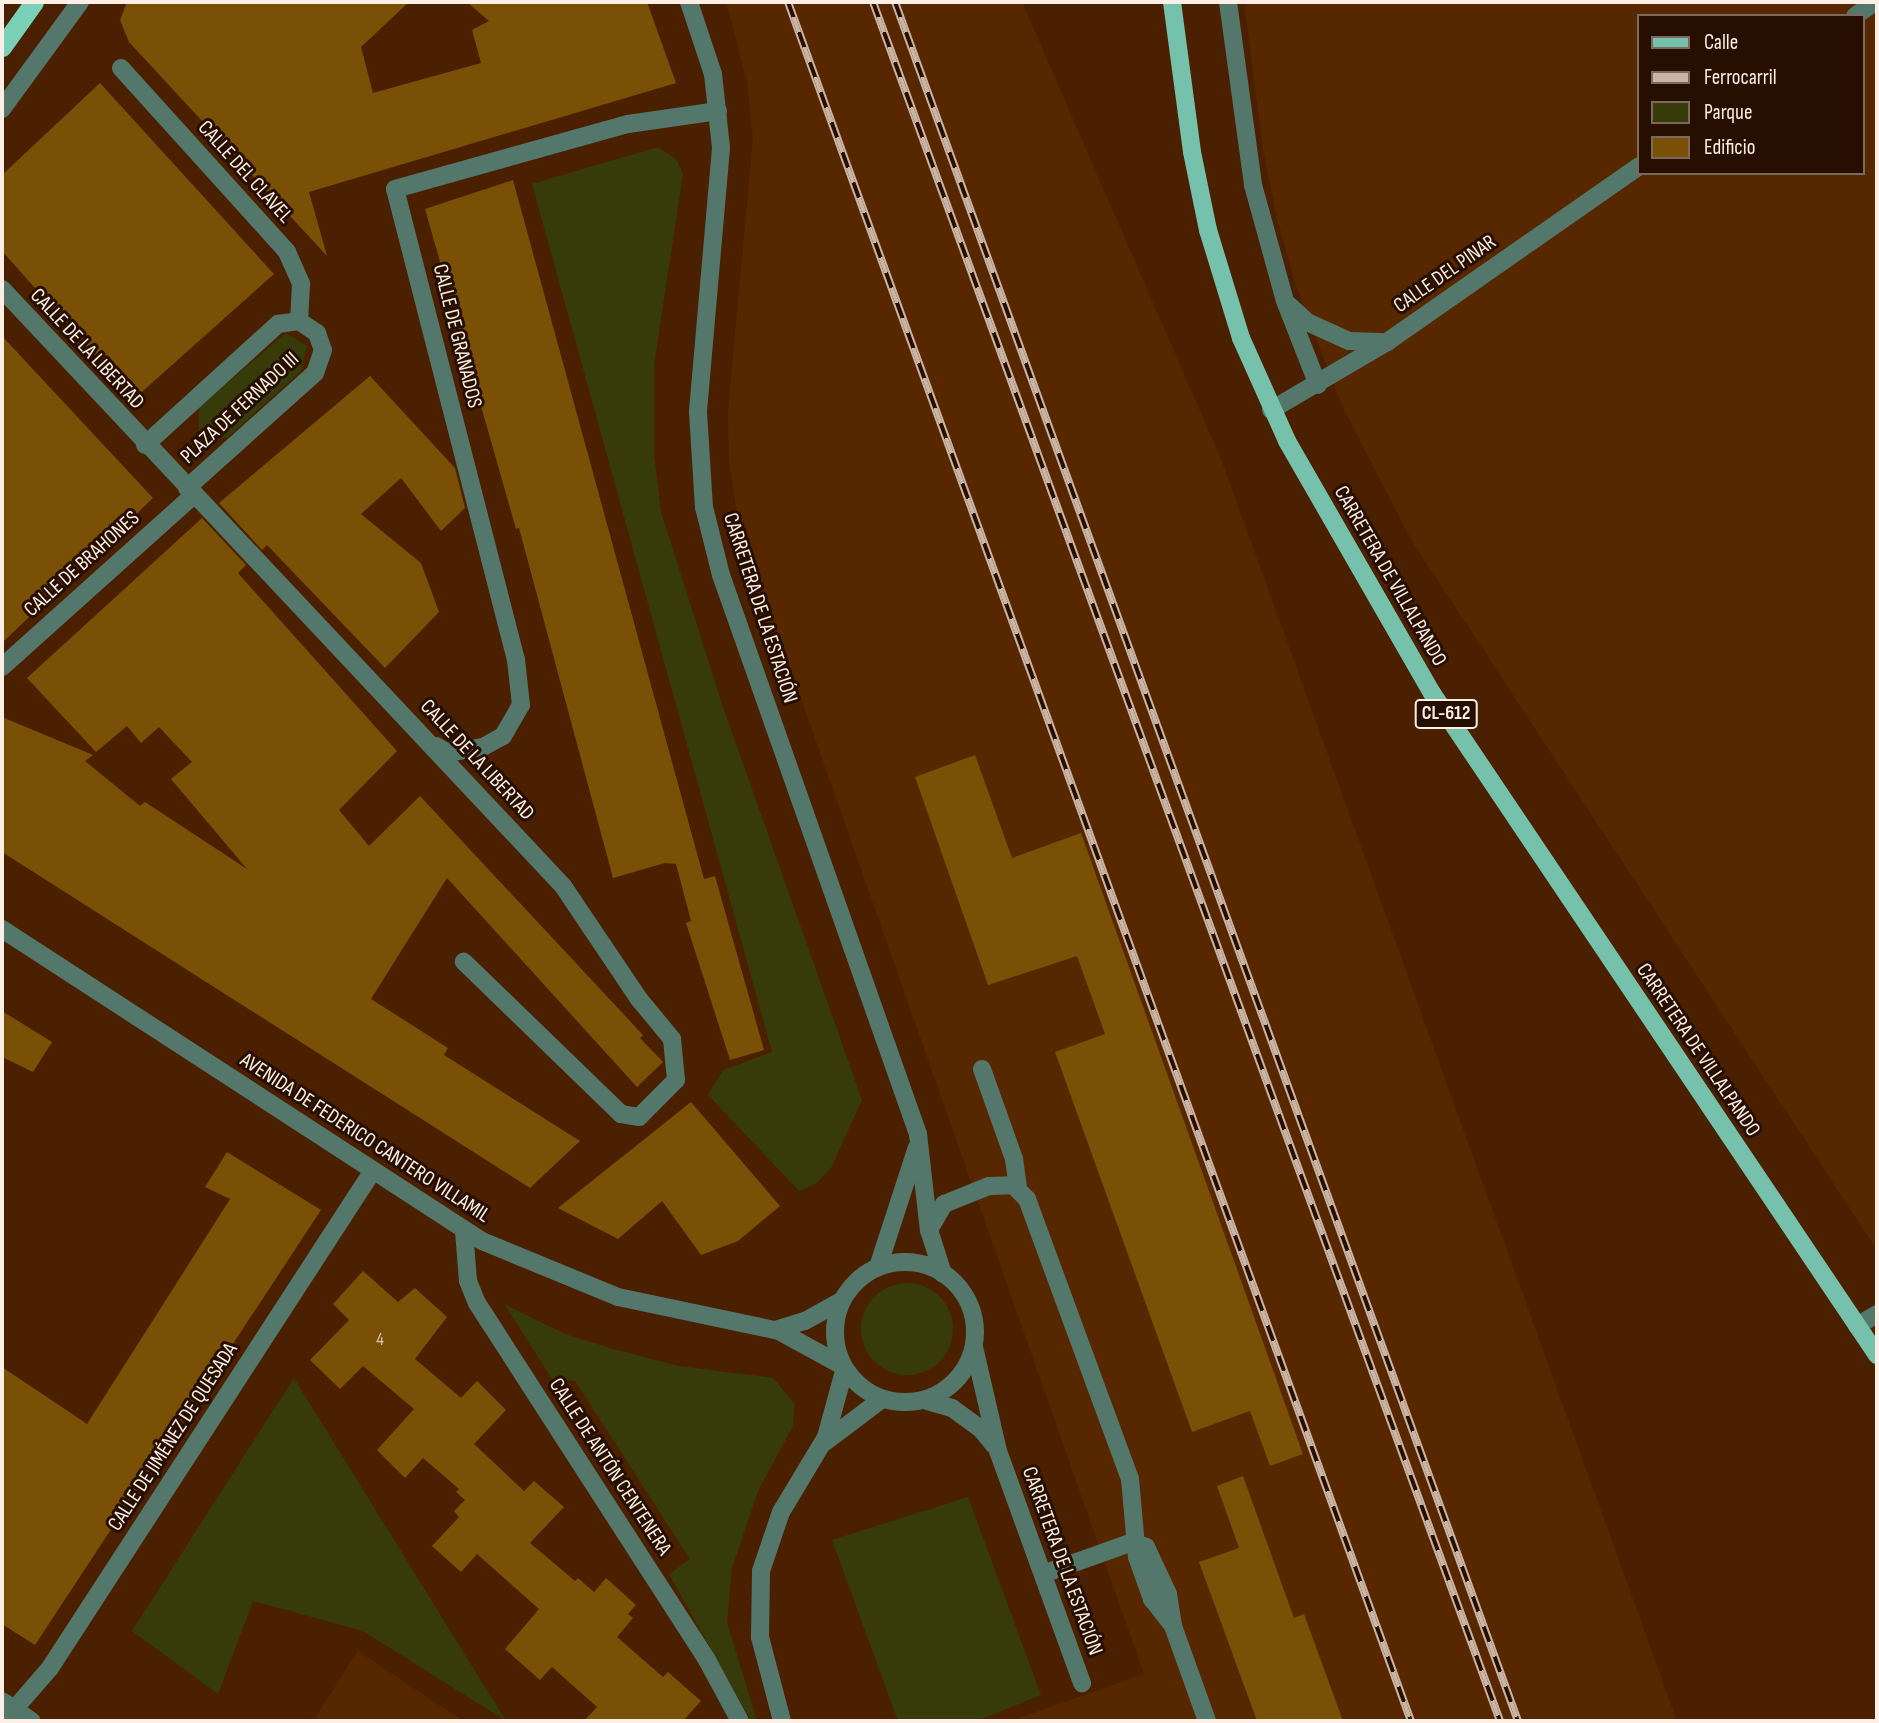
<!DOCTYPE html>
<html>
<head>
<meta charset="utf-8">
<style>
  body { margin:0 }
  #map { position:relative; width:1879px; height:1723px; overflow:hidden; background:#4a2000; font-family:"Sofia Sans Condensed",sans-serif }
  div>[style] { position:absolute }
  .built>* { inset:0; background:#572800 }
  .green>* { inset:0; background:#373b09 }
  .round { border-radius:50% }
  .building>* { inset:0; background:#795005 }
  .service>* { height:18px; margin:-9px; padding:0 9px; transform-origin:9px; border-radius:9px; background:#54776c }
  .minor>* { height:18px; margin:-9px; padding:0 9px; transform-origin:9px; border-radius:9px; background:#54776c }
  .tertiary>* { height:18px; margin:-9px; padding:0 9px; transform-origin:9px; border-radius:9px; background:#54776c }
  .tertiary>.ring { margin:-9px; padding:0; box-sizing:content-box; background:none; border:18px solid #54776c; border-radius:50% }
  .primary>* { height:18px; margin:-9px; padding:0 9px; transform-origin:9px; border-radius:9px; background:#75c1ab }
  .trunk>* { height:19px; margin:-9.5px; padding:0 9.5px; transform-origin:9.5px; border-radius:9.5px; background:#7bd0b8 }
  .rail>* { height:8px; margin-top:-4px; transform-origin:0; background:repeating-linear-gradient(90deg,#260e00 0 16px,#cab4a5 0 32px); box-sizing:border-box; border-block:2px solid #cab4a5 }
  span { translate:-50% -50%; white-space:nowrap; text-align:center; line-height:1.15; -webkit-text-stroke:6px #260e00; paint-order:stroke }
  .number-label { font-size:18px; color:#dcc7ae }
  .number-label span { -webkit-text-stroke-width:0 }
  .shield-label span { padding:2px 5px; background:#260e00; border:2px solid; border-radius:5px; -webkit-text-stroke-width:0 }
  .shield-label { font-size:19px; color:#fdefe6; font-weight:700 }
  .street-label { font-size:21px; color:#fdefe6 }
  .frame { position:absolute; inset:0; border:4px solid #fdefe6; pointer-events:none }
  .legend { position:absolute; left:1637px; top:14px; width:228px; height:161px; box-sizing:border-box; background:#260e00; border:2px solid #7c685c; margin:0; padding:9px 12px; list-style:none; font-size:21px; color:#fdefe6 }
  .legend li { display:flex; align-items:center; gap:14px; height:35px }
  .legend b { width:35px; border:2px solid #7c685c }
</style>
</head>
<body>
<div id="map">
  <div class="built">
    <div style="clip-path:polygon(726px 2px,1022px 2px,1221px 459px,1677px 1721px,1010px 1721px,1144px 1674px,738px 519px,729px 461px,728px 411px,753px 139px,747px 81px)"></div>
    <div style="clip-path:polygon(evenodd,1244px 2px,1877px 2px,1877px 1250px,1412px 541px,1343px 408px,1295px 283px,1277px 218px,1263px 149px,1244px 2px,1639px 16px,1863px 16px,1863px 173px,1639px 173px,1639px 16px)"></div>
    <div style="clip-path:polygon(358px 1651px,463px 1721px,313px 1721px)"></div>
  </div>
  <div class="green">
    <div style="clip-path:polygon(658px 147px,676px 159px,683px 174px,654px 365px,654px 453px,661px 512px,723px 707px,862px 1100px,831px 1168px,817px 1183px,799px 1191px,708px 1095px,723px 1070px,772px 1052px,532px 184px)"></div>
    <div style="clip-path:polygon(286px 333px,307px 346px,301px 371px,228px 437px,214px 440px,199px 431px,199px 407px)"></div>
    <div class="round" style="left:861px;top:1283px;width:92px;height:92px"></div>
    <div style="clip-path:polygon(504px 1304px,565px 1334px,610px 1348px,678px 1366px,773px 1378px,795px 1404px,793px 1426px,758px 1491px,732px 1568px,727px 1622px,757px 1721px,751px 1721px,669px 1574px,690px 1559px,575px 1381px,552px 1379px)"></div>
    <div style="clip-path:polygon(294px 1378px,506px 1721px,363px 1631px,253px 1601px,218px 1694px,132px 1631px)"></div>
    <div style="clip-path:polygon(968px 1497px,1041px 1695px,977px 1721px,898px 1721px,832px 1540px)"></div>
  </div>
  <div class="building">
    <div style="clip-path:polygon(127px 2px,409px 2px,361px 47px,373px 93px,481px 63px,472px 30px,489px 21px,467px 2px,647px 2px,676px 83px,309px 192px,327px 256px,129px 42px,120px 20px)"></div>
    <div style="clip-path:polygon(100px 83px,274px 274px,134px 399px,2px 251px,2px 175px)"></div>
    <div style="clip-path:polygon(513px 180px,704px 879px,715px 876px,764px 1050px,730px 1060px,686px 923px,691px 921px,676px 864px,665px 863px,613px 878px,519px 528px,516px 529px,425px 209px)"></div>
    <div style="clip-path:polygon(2px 336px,153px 498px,2px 643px)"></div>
    <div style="clip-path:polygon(370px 376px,455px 468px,465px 508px,441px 531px,401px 478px,361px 514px,421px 563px,439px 612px,385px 668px,267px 545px,262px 550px,219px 503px)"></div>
    <div style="clip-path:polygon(202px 518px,246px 565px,238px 573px,397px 751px,339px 810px,369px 846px,420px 796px,643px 1035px,640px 1038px,663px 1062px,637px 1087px,447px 878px,371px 999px,448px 1048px,444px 1055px,580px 1141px,530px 1188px,2px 852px,2px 717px,93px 755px,85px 761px,140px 806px,145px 802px,247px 869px,171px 779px,192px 762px,159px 727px,141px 743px,127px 726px,96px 752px,27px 678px)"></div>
    <div style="clip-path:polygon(975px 755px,1012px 858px,1081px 833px,1303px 1454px,1270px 1466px,1250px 1411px,1192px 1432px,1055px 1052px,1105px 1034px,1077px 956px,988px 985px,915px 777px)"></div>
    <div style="clip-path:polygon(2px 1011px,52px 1042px,33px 1072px,2px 1057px)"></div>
    <div style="clip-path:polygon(691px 1102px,780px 1206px,738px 1241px,701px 1255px,662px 1201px,618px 1239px,558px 1208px)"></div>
    <div style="clip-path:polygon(227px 1152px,321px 1210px,35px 1645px,2px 1624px,2px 1367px,87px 1424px,230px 1199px,205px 1187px)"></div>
    <div style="clip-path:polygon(363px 1271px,398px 1302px,415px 1288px,447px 1317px,415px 1359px,461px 1398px,477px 1381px,506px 1410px,474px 1444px,524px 1491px,534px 1481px,564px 1507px,530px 1543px,575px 1581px,578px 1578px,594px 1592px,606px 1578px,636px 1605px,628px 1614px,633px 1618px,617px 1637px,663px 1677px,668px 1672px,701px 1701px,683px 1721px,584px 1721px,597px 1707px,552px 1667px,540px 1680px,505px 1649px,539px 1609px,477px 1554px,461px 1572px,432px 1546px,459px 1517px,454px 1511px,465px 1500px,456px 1492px,459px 1489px,423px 1458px,405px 1478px,377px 1450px,414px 1409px,363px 1366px,340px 1389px,310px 1360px,349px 1320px,333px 1304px)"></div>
    <div style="clip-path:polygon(1243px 1476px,1294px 1618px,1304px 1614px,1343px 1721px,1257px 1721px,1199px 1562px,1239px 1548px,1217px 1486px)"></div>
  </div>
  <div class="service">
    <div style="left:1228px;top:2px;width:185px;rotate:82.2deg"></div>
    <div style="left:1253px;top:185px;width:120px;rotate:74.6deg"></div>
    <div style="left:1285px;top:301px;width:90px;rotate:68.6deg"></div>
    <div style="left:1290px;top:306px;width:23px;rotate:43deg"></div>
    <div style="left:1307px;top:322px;width:46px;rotate:24.3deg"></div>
    <div style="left:1349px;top:341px;width:38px;rotate:2deg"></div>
    <div style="left:982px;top:1069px;width:96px;rotate:70.4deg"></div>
    <div style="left:1014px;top:1159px;width:29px;rotate:82deg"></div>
    <div style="left:929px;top:1230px;width:30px;rotate:-60deg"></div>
    <div style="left:944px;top:1204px;width:48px;rotate:-21.8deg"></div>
    <div style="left:989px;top:1186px;width:24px;rotate:-2deg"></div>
    <div style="left:1013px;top:1185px;width:20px;rotate:45deg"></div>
    <div style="left:1027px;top:1199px;width:298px;rotate:69.8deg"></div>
    <div style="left:1130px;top:1479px;width:78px;rotate:84.9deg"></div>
    <div style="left:1137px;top:1557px;width:45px;rotate:70.3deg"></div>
    <div style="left:1152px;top:1599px;width:34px;rotate:52deg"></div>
    <div style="left:1857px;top:1326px;width:23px;rotate:-31deg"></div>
    <div style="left:1043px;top:1574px;width:96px;rotate:-19.6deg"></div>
    <div style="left:1133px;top:1542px;width:14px;rotate:21deg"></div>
    <div style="left:1146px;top:1547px;width:52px;rotate:64.9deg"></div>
    <div style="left:1168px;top:1594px;width:32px;rotate:81deg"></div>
    <div style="left:1173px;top:1626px;width:101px;rotate:70.3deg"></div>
  </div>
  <div class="minor">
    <div style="left:689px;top:2px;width:76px;rotate:71.6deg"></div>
    <div style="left:713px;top:74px;width:74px;rotate:83.8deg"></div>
    <div style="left:721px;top:148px;width:265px;rotate:95deg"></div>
    <div style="left:698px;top:412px;width:95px;rotate:86.4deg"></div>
    <div style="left:704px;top:507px;width:70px;rotate:76deg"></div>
    <div style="left:721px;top:575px;width:593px;rotate:70.59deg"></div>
    <div style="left:918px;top:1134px;width:97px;rotate:83.5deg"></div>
    <div style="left:929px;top:1230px;width:46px;rotate:72.3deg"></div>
    <div style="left:1855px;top:16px;width:24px;rotate:-35deg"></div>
    <div style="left:121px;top:68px;width:248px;rotate:47.9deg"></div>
    <div style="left:287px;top:252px;width:35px;rotate:66deg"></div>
    <div style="left:301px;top:284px;width:37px;rotate:93deg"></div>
    <div style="left:2px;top:109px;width:132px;rotate:-53.9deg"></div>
    <div style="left:2px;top:289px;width:819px;rotate:46.78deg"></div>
    <div style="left:563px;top:886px;width:136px;rotate:56.1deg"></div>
    <div style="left:639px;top:999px;width:52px;rotate:50.5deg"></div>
    <div style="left:672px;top:1039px;width:41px;rotate:84.4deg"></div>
    <div style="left:676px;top:1080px;width:52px;rotate:135deg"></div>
    <div style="left:639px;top:1117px;width:18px;rotate:-171deg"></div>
    <div style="left:621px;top:1114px;width:219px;rotate:-135.9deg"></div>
    <div style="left:1271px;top:410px;width:134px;rotate:-30.4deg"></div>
    <div style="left:1387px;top:342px;width:307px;rotate:-34.9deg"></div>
    <div style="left:145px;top:445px;width:180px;rotate:-42.3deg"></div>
    <div style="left:278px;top:324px;width:21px;rotate:-8deg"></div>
    <div style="left:299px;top:321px;width:22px;rotate:34deg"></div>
    <div style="left:317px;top:333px;width:18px;rotate:71deg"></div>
    <div style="left:323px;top:350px;width:24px;rotate:109deg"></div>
    <div style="left:315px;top:373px;width:172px;rotate:138.1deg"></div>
    <div style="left:2px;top:667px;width:258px;rotate:-41.9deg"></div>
    <div style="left:436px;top:746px;width:14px;rotate:30deg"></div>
    <div style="left:448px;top:753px;width:36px;rotate:-10deg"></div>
    <div style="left:483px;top:747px;width:23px;rotate:-29deg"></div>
    <div style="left:503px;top:736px;width:36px;rotate:-60deg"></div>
    <div style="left:521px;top:705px;width:45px;rotate:-96.3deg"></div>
    <div style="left:516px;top:660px;width:486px;rotate:-104.4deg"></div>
    <div style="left:395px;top:189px;width:242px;rotate:-15.6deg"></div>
    <div style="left:628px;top:124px;width:91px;rotate:-8.2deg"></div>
    <div style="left:464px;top:1231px;width:50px;rotate:85.4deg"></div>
    <div style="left:468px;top:1281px;width:24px;rotate:68deg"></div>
    <div style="left:477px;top:1303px;width:425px;rotate:57.2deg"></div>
    <div style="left:707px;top:1660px;width:69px;rotate:61.6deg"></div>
    <div style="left:878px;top:1267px;width:126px;rotate:-72deg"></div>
    <div style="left:974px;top:1347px;width:107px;rotate:77deg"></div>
    <div style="left:998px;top:1451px;width:247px;rotate:70.1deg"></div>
    <div style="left:924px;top:1400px;width:29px;rotate:16deg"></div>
    <div style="left:952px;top:1408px;width:36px;rotate:36deg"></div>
    <div style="left:981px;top:1429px;width:21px;rotate:51deg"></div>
    <div style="left:825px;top:1442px;width:71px;rotate:-37deg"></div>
    <div style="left:2px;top:1701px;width:36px;rotate:34deg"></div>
    <div style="left:4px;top:1721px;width:70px;rotate:-49deg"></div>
    <div style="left:50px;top:1668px;width:591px;rotate:-57.01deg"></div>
    <div style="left:782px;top:1721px;width:87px;rotate:-104.7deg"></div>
    <div style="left:760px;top:1637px;width:66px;rotate:-89.1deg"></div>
    <div style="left:761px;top:1571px;width:62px;rotate:-71.3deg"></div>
    <div style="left:781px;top:1512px;width:87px;rotate:-59deg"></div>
    <div style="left:826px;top:1437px;width:68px;rotate:-74.7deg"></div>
  </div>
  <div class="tertiary">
    <div style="left:2px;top:929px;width:572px;rotate:33.02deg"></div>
    <div style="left:482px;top:1241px;width:147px;rotate:22.4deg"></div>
    <div style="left:618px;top:1297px;width:165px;rotate:11.9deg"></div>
    <div style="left:779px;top:1331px;width:71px;rotate:28.7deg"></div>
    <div class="ring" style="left:835px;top:1262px;width:122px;height:122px"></div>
    <div style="left:775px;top:1330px;width:31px;rotate:-17deg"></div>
    <div style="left:805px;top:1321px;width:41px;rotate:-29.1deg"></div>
  </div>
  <div class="primary">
    <div style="left:1172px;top:2px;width:151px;rotate:82.4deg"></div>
    <div style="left:1192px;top:152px;width:80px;rotate:78.4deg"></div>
    <div style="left:1208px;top:230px;width:113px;rotate:73deg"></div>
    <div style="left:1241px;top:338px;width:113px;rotate:65.9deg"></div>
    <div style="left:1287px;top:441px;width:291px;rotate:60.1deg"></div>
    <div style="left:1432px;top:693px;width:798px;rotate:56.09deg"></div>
  </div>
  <div class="trunk">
    <div style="left:2px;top:47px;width:55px;rotate:-54.6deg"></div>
  </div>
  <div class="rail">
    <div style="left:788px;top:2px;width:1828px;rotate:70.08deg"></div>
    <div style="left:873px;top:2px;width:1830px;rotate:69.96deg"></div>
    <div style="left:895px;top:2px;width:1828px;rotate:70.08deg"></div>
  </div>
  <div class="number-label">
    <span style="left:380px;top:1340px">4</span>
  </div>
  <div class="shield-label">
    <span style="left:1446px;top:714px">CL-612</span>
  </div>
  <div class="street-label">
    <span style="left:245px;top:172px;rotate:48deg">CALLE DEL CLAVEL</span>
    <span style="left:1445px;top:274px;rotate:-35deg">CALLE DEL PINAR</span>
    <span style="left:457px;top:336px;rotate:76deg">CALLE DE GRANADOS</span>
    <span style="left:87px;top:349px;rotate:47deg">CALLE DE LA LIBERTAD</span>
    <span style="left:240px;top:408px;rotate:-43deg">PLAZA DE FERNADO III</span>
    <span style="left:82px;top:564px;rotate:-42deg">CALLE DE BRAHONES</span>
    <span style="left:1390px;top:576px;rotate:60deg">CARRETERA DE VILLALPANDO</span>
    <span style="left:760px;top:608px;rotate:72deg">CARRETERA DE LA ESTACIÓN</span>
    <span style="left:477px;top:760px;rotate:47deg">CALLE DE LA LIBERTAD</span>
    <span style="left:1698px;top:1050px;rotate:56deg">CARRETERA DE VILLALPANDO</span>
    <span style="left:365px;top:1138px;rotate:33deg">AVENIDA DE FEDERICO CANTERO VILLAMIL</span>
    <span style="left:173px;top:1437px;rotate:-57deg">CALLE DE JIMÉNEZ DE QUESADA</span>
    <span style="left:610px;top:1467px;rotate:57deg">CALLE DE ANTÓN CENTENERA</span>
    <span style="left:1062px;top:1561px;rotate:70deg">CARRETERA DE LA ESTACIÓN</span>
  </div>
  <div class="frame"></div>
  <ul class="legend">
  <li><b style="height:9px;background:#75c1ab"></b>Calle</li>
  <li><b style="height:9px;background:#cab4a5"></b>Ferrocarril</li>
  <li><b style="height:19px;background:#373b09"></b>Parque</li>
  <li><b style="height:19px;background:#795005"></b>Edificio</li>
  </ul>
</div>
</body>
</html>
